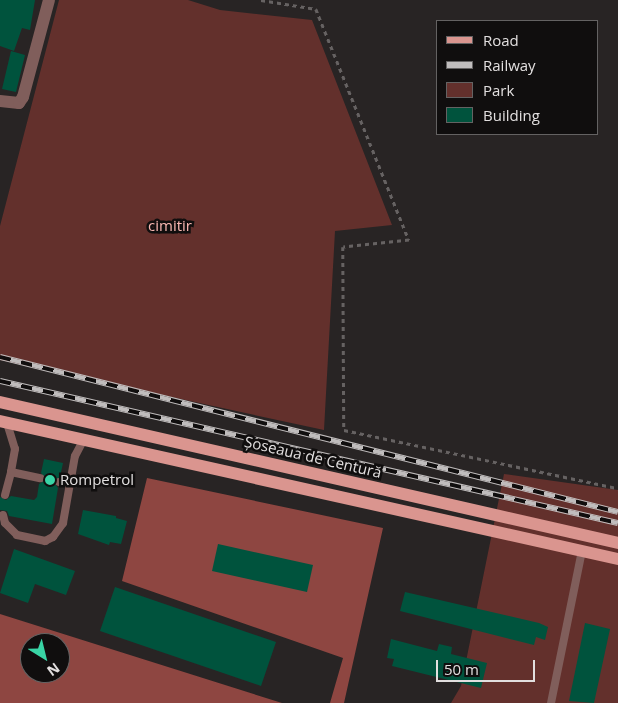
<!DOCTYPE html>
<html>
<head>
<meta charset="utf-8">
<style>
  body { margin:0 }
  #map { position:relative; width:618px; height:703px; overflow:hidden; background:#282424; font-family:"Open Sans",sans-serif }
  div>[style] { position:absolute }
  .green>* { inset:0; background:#63302c }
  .forest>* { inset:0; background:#8e4641 }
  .building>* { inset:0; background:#00533d }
  .path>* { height:2.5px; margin-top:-1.25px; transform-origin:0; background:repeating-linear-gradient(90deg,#666262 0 4px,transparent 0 8px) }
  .lane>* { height:8px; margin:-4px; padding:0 4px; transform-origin:4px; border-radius:4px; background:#805e5b }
  .street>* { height:12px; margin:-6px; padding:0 6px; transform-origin:6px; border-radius:6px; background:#805e5b }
  .primary>* { height:12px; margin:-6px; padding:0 6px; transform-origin:6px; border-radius:6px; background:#da958f }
  .rail>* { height:5.5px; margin-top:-2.75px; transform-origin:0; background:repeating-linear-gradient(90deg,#100e0e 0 11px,#c0bdbd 0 22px); box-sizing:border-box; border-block:1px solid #c0bdbd }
  .dots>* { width:14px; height:14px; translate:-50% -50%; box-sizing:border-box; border:2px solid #100e0e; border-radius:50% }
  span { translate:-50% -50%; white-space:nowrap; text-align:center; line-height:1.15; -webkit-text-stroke:5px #100e0e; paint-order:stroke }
  .park-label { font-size:15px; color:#f9b7b1 }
  .street-label { font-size:15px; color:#e2dfdf }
  .poi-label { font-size:15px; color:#e2dfdf }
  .left { translate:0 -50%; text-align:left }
  .legend { position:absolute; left:436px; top:20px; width:162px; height:115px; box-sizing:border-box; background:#100e0e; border:1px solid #646262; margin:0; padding:6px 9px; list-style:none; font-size:15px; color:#e2dfdf }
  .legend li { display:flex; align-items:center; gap:10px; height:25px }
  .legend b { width:25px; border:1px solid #646262 }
  .north { position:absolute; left:20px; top:633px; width:50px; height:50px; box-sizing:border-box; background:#100e0e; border:1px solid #646262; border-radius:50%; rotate:144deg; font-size:14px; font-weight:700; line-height:20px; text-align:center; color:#e2dfdf }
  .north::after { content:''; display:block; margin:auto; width:18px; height:22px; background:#39d4a5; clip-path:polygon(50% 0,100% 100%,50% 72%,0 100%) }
  .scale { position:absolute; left:436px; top:660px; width:99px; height:22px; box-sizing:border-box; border:2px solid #e2dfdf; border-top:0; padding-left:6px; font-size:15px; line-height:18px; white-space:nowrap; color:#e2dfdf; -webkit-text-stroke:4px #100e0e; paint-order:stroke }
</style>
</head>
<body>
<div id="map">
  <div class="green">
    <div style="clip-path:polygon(59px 0,188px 0,220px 10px,312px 20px,392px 225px,335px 231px,324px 430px,0 360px,0 226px)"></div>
    <div style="clip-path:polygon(504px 474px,618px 490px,618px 703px,451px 703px,461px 686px)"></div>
  </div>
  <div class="forest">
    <div style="clip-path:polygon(147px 478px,383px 528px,344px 703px,330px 703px,343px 658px,122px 581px)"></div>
    <div style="clip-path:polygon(evenodd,0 614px,282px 703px,0 703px,0 614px,30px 643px,60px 643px,60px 673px,30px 673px,30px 643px)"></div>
  </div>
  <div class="building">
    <div style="clip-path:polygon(0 0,35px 0,30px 30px,22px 28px,14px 51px,0 46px)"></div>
    <div style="clip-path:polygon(11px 51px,25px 55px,16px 92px,2px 89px)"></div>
    <div style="clip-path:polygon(44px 459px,63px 463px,60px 477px,53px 481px,58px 488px,52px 524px,9px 516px,7px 511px,0 510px,0 497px,6px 500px,11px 496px,34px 500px,37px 497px,39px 484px,46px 479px,41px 473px)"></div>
    <div style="clip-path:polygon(83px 510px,116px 516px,116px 518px,127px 521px,121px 544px,110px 542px,109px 545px,78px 534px)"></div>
    <div style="clip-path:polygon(218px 544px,313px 565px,307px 592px,212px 571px)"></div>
    <div style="clip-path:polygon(14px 549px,75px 571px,66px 595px,35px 584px,28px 603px,0 593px)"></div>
    <div style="clip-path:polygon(115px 587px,276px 642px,261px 686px,100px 631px)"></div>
    <div style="clip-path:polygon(405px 592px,539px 623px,548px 627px,545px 640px,536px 637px,534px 645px,400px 611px)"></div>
    <div style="clip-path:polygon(585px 623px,610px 629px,594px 703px,569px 701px)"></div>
    <div style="clip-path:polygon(391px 639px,437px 651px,439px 644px,452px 647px,451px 654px,487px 663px,481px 688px,392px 666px,394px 659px,387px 658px)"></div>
  </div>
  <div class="path">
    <div style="left:261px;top:0;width:56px;rotate:9.3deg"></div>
    <div style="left:316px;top:9px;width:249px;rotate:68.1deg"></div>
    <div style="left:409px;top:240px;width:66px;rotate:173.9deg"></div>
    <div style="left:343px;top:247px;width:183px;rotate:89.7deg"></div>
    <div style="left:344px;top:430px;width:280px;rotate:12deg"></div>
  </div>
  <div class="lane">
    <div style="left:7px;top:423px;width:27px;rotate:73deg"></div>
    <div style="left:15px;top:449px;width:23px;rotate:100deg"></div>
    <div style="left:11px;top:472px;width:30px;rotate:12deg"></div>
    <div style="left:59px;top:482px;width:11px;rotate:10deg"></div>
    <div style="left:70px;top:484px;width:28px;rotate:-80deg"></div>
    <div style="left:75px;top:456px;width:17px;rotate:-62deg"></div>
    <div style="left:5px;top:495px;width:24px;rotate:-75deg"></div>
    <div style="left:3px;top:515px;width:8px;rotate:76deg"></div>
    <div style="left:5px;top:523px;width:17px;rotate:45deg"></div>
    <div style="left:17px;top:535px;width:29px;rotate:12deg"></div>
    <div style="left:45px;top:541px;width:9px;rotate:-27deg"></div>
    <div style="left:53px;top:537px;width:17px;rotate:-54deg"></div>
    <div style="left:63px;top:523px;width:40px;rotate:-80deg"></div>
    <div style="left:551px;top:703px;width:156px;rotate:-78.5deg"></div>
  </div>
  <div class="street">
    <div style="left:0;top:101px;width:19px;rotate:6deg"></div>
    <div style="left:19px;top:103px;width:7px;rotate:-56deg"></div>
    <div style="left:23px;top:97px;width:100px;rotate:-75deg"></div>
  </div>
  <div class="primary">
    <div style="left:0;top:402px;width:634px;rotate:12.85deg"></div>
    <div style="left:0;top:421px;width:633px;rotate:12.59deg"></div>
  </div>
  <div class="rail">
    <div style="left:0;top:357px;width:637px;rotate:14.08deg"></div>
    <div style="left:0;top:381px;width:634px;rotate:12.94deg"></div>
  </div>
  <div class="dots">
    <div style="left:50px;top:480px;background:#39d4a5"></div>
  </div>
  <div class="park-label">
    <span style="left:170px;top:226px">cimitir</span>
  </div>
  <div class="street-label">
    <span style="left:313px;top:457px;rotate:13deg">Șoseaua de Centură</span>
  </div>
  <div class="poi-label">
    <span class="left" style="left:60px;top:480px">Rompetrol</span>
  </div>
  <ul class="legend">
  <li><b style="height:6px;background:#da958f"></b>Road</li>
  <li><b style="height:6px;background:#c0bdbd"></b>Railway</li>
  <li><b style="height:14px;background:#63302c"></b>Park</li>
  <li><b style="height:14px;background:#00533d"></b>Building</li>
  </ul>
  <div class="north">N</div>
  <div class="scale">50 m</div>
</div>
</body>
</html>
